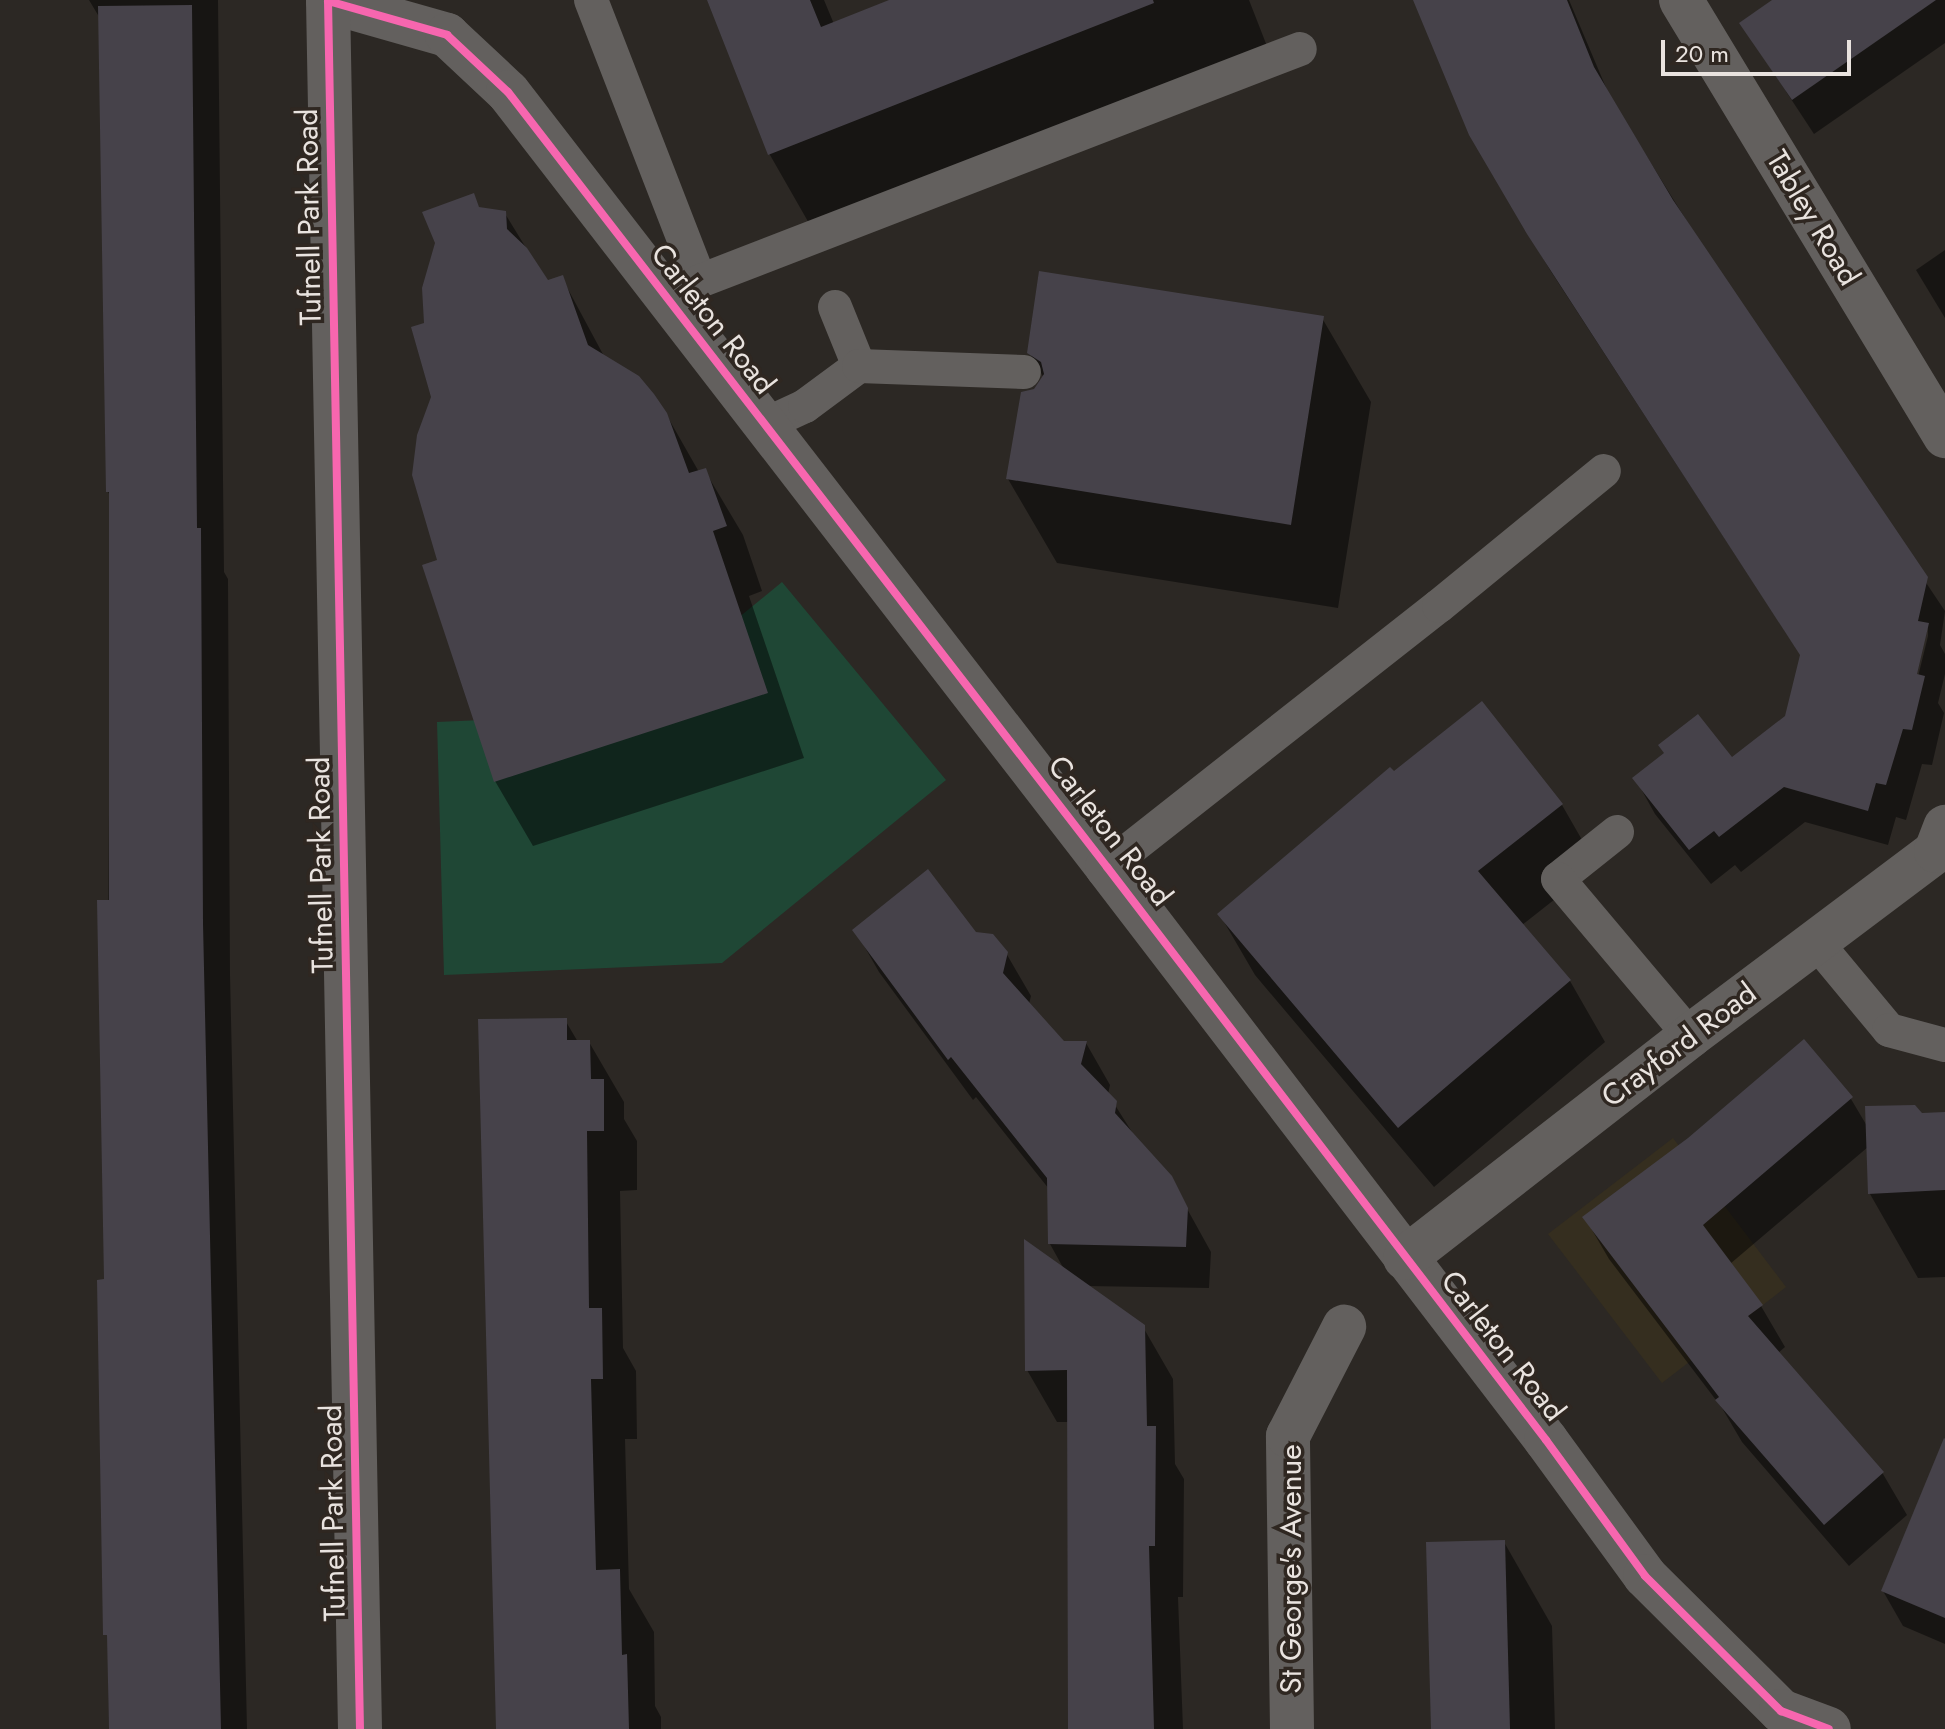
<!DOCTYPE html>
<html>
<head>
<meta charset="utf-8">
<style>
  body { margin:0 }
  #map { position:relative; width:1945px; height:1729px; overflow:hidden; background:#2c2824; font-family:Jost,sans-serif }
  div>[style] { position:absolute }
  .education>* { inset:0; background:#352e1f }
  .green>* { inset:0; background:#1f4735 }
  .shadow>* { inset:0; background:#0007 }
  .building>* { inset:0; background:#46424a }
  .service>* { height:34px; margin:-17px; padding:0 17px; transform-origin:17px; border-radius:17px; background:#63605e }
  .minor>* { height:44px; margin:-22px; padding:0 22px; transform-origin:22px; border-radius:22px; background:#63605e }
  .tertiary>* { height:44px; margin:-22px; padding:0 22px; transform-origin:22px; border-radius:22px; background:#63605e }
  .cycleway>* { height:8px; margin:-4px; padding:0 4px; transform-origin:4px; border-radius:4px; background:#f766af }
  span { translate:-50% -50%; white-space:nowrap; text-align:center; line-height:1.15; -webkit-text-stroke:7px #2f2721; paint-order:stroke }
  .street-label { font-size:30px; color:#e9e3df }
  .scale { position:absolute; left:1661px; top:40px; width:190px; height:36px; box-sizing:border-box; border:4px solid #e9e3df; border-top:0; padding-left:10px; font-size:24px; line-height:28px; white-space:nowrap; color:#e9e3df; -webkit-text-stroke:6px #2f2721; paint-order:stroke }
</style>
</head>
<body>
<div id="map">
  <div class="education">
    <div style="clip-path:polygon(1673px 1138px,1786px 1287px,1662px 1383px,1548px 1234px)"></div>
  </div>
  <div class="green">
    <div style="clip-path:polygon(782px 582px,946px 780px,722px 963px,444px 975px,437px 722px,621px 714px)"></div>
  </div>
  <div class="shadow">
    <div style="clip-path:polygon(89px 0,218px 0,224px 572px,228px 579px,230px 974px,247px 1729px,109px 1729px,106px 1281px,111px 497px,108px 492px,101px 20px)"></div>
    <div style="clip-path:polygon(709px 0,824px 0,834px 24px,895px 0,1249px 0,1272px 59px,818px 239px,770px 155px)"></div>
    <div style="clip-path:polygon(evenodd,1417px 0,1569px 0,1610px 97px,1727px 286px,1945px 611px,1940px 645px,1945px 654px,1945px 674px,1938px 703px,1944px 713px,1932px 765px,1922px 764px,1906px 820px,1896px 817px,1888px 845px,1805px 822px,1741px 872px,1735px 865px,1711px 884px,1655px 814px,1635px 778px,1665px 754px,1732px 760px,1787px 717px,1802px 657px,1550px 270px,1492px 172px,1417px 0,1928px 626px,1928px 636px,1916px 685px,1912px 684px,1928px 626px)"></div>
    <div style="clip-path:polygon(1775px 0,1945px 0,1945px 43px,1814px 134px,1741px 23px)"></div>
    <div style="clip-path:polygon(473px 196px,480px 210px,504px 212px,547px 282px,562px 278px,605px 358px,666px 414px,699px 472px,705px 471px,743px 535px,762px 591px,749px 596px,804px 758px,533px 846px,495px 781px,440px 561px,434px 397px,426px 324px)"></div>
    <div style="clip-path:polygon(1945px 250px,1945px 318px,1916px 270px)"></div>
    <div style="clip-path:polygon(1322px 318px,1371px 402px,1338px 608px,1057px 563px,1008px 479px,1035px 391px,1044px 378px,1029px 352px)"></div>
    <div style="clip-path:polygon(1562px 805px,1597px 866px,1522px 925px,1570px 981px,1605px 1042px,1434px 1187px,1255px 975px,1220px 915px)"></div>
    <div style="clip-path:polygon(855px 930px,975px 934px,1006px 953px,1031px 996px,1029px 1004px,1063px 1043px,1086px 1043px,1110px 1085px,1108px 1094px,1137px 1140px,1170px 1178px,1211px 1252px,1209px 1288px,1086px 1286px,1143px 1327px,1173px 1379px,1175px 1464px,1184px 1479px,1183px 1597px,1178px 1597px,1183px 1729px,1070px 1729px,1069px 1422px,1057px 1422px,1027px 1370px,1065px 1271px,1050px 1244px,1049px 1189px,976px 1097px,973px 1100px,879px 972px)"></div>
    <div style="clip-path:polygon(565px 1020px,578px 1042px,589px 1042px,624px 1102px,624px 1119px,637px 1141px,637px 1190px,620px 1191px,623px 1348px,636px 1371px,637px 1439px,625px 1439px,629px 1589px,654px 1632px,655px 1706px,661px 1717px,661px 1729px,497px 1729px)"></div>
    <div style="clip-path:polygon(1804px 1042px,1851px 1099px,1867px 1126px,1945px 1114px,1945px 1277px,1918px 1278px,1870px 1194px,1868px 1147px,1730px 1264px,1761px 1306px,1785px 1347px,1778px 1353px,1883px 1474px,1907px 1515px,1849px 1566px,1742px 1442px,1722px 1408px,1609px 1259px,1585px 1218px,1689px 1140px)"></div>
    <div style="clip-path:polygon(1945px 1501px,1945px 1644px,1903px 1626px,1883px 1591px)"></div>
    <div style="clip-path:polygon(1504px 1542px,1552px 1626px,1555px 1729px,1433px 1729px)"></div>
  </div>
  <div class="building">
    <div style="clip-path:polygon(707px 0,810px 0,821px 27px,889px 0,1153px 0,1154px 3px,768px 155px)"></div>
    <div style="clip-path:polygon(1413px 0,1567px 0,1594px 67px,1673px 200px,1928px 577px,1918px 621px,1929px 623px,1917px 674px,1925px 676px,1912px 730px,1903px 729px,1886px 785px,1876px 783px,1868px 811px,1784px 787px,1719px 837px,1714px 831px,1689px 850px,1632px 778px,1664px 753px,1658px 745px,1698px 714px,1732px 757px,1785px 716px,1800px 655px,1527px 234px,1469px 135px)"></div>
    <div style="clip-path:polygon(1772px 0,1936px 0,1792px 100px,1739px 23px)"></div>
    <div style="clip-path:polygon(192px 5px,197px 528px,201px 528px,203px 923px,221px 1729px,109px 1729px,107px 1635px,103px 1635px,97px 1280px,104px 1279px,97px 900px,109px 900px,109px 492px,106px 492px,98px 6px)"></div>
    <div style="clip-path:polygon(474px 193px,479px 207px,506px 211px,507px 229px,527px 248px,548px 280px,563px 275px,588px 345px,639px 376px,654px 394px,667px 413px,689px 473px,706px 468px,727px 526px,713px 531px,768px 693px,494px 782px,422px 565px,437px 560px,412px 475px,417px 435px,431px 397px,411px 327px,424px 323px,422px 288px,435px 243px,422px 212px)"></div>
    <div style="clip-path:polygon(1039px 271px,1324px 316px,1291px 525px,1006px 479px,1021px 392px,1034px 389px,1044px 374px,1041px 362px,1027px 353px)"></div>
    <div style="clip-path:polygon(1482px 701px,1563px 804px,1478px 871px,1571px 980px,1398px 1128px,1217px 914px,1390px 767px,1394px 771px)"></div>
    <div style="clip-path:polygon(928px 869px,976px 932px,993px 934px,1008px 952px,1003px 973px,1064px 1041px,1087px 1041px,1081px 1064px,1117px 1101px,1115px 1113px,1172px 1176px,1188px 1208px,1186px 1247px,1048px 1244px,1047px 1178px,951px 1057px,948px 1060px,852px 930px)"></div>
    <div style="clip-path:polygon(567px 1018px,567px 1040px,590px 1040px,591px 1079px,604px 1079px,604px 1131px,587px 1131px,589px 1308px,602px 1308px,603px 1379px,591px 1379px,596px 1570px,620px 1569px,622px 1655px,627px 1654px,629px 1729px,496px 1729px,478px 1019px)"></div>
    <div style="clip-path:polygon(1804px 1039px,1853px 1097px,1703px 1225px,1763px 1305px,1748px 1316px,1884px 1472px,1824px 1525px,1715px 1400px,1719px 1397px,1582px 1217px,1688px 1138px)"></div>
    <div style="clip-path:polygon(1915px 1105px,1922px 1113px,1945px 1112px,1945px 1190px,1868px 1194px,1865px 1106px)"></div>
    <div style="clip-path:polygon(1024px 1239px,1145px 1325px,1147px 1426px,1156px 1426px,1155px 1546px,1149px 1546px,1154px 1729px,1068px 1729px,1067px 1370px,1025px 1371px)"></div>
    <div style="clip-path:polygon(1944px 1438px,1945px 1439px,1945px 1618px,1881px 1591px)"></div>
    <div style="clip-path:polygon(1505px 1540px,1510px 1729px,1431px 1729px,1426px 1542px)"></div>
  </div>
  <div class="service">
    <div style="left:591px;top:0;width:301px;rotate:68.8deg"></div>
    <div style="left:700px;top:281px;width:643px;rotate:-21.14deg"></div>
    <div style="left:835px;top:307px;width:64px;rotate:67.9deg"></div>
    <div style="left:764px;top:425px;width:45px;rotate:-24.9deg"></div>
    <div style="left:805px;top:406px;width:67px;rotate:-36.5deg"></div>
    <div style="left:859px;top:366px;width:165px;rotate:2.1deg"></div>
    <div style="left:1617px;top:832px;width:75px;rotate:141.5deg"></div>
    <div style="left:1558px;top:879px;width:205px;rotate:49.9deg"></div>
    <div style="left:1107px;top:867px;width:422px;rotate:-38.2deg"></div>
    <div style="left:1439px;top:606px;width:213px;rotate:-39.3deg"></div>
    <div style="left:1816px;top:942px;width:114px;rotate:50.3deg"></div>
    <div style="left:1889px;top:1030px;width:58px;rotate:15deg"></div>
  </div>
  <div class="minor">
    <div style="left:1681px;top:0;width:510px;rotate:58.8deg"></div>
    <div style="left:328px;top:1px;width:124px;rotate:15.9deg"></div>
    <div style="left:447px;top:35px;width:83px;rotate:43.1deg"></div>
    <div style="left:508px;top:92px;width:980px;rotate:52.3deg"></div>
    <div style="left:1107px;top:867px;width:722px;rotate:52.54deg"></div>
    <div style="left:1546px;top:1440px;width:168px;rotate:53.9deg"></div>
    <div style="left:1645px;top:1576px;width:192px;rotate:44.8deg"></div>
    <div style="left:1781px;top:1711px;width:51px;rotate:20.6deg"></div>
    <div style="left:1405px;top:1258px;width:361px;rotate:-37.9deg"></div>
    <div style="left:1690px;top:1036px;width:308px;rotate:-36.9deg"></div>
    <div style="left:1936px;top:851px;width:26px;rotate:-69deg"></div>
    <div style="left:1292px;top:1729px;width:293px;rotate:-90.8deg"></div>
    <div style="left:1288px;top:1436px;width:123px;rotate:-62.8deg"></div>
  </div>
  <div class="tertiary">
    <div style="left:328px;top:0;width:1729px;rotate:88.94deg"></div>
  </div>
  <div class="cycleway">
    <div style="left:328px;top:0;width:1729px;rotate:88.94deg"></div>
    <div style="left:328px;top:1px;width:124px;rotate:15.9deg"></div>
    <div style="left:447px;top:35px;width:83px;rotate:43.1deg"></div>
    <div style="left:508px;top:92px;width:980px;rotate:52.3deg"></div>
    <div style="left:1107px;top:867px;width:722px;rotate:52.54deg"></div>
    <div style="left:1546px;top:1440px;width:168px;rotate:53.9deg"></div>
    <div style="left:1645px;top:1576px;width:192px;rotate:44.8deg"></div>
    <div style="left:1781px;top:1711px;width:51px;rotate:20.6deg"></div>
  </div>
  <div class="street-label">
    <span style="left:309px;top:217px;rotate:-91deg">Tufnell Park Road</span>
    <span style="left:1813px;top:218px;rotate:59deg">Tabley Road</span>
    <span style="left:713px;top:319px;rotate:52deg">Carleton Road</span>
    <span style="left:1110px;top:831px;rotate:52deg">Carleton Road</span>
    <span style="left:321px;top:865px;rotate:-91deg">Tufnell Park Road</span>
    <span style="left:1679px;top:1045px;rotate:-37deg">Crayford Road</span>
    <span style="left:1503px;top:1346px;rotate:52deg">Carleton Road</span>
    <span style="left:333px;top:1513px;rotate:-91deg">Tufnell Park Road</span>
    <span style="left:1291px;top:1569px;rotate:-90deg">St George's Avenue</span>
  </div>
  <div class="scale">20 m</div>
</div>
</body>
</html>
